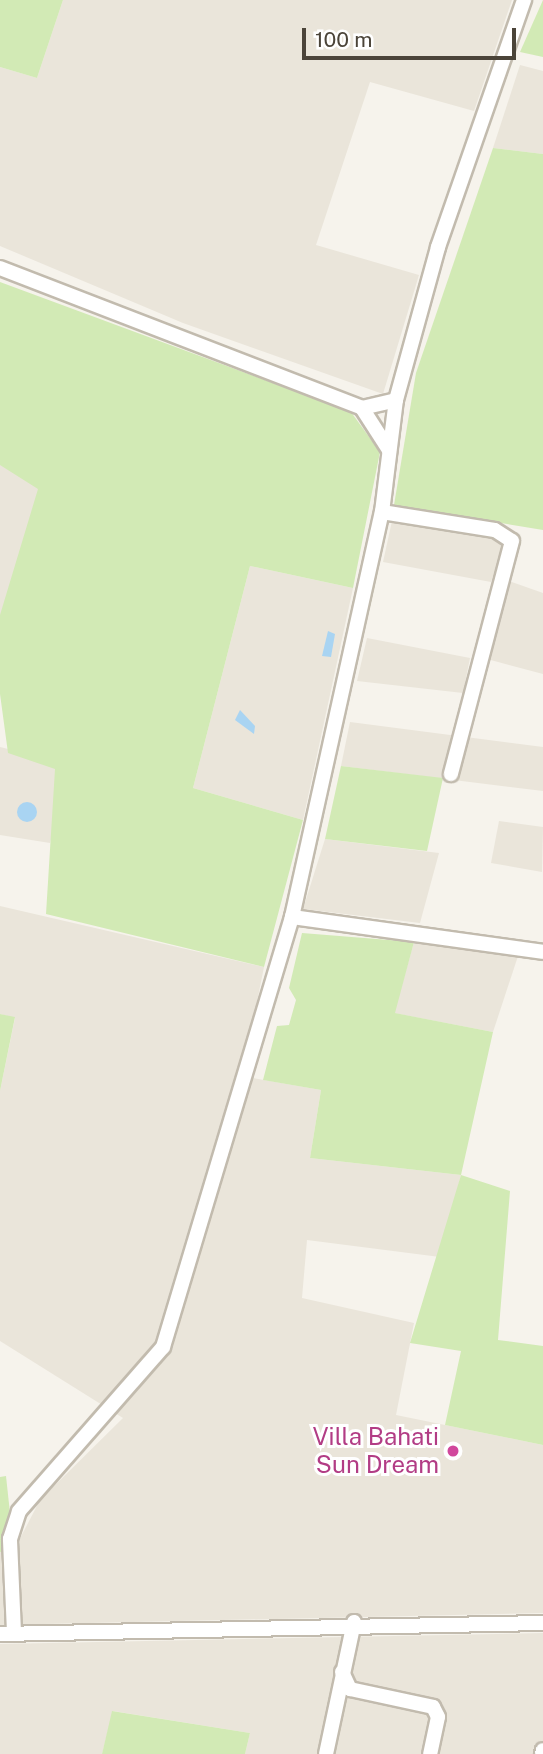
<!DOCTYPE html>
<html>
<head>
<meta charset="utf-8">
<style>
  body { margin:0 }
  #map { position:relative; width:543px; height:1754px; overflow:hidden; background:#f6f3ec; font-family:"Public Sans",sans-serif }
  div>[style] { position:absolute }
  .residential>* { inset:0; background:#eae5da }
  .green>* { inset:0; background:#d2eab5 }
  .water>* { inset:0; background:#a9d4f2 }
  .round { border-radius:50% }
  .roads { filter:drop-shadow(2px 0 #c2bbae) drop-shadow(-2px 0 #c2bbae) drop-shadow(0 2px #c2bbae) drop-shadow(0 -2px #c2bbae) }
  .street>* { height:14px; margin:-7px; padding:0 7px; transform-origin:7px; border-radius:7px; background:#fff }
  .dots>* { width:19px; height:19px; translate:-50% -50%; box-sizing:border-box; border:4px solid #fff; border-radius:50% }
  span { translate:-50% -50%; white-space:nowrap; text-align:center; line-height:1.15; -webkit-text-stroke:6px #fff; paint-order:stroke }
  .hotel-label { font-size:24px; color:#b23c85 }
  .right { translate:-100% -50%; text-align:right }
  .scale { position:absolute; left:302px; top:28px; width:214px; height:32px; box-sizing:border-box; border:4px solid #4b4439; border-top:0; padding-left:9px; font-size:21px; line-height:24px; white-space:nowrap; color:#4b4439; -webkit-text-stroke:5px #fff; paint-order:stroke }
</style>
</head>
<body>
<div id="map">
  <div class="residential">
    <div style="clip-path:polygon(63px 0,512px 0,474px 111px,370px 82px,316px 245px,419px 275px,383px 394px,183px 323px,0 246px,0 67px,37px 78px)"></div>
    <div style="clip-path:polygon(520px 65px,543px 71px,543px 154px,493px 148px)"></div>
    <div style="clip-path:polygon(0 456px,168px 522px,0 657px)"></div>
    <div style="clip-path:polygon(392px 521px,506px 537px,491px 582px,383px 562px)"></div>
    <div style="clip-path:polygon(250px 566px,353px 588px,303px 820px,193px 788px)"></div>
    <div style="clip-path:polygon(509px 581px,543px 593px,543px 674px,487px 659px)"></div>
    <div style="clip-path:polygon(367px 638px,470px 658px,463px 693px,357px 681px)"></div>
    <div style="clip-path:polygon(350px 722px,543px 747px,543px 791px,341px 766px)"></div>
    <div style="clip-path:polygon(0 747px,73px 765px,50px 843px,0 835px)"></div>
    <div style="clip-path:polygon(499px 821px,543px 827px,542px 872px,491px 863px)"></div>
    <div style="clip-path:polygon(325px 839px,439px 853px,420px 923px,303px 909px)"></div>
    <div style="clip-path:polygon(0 906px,264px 967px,242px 1076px,321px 1090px,310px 1158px,461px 1175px,440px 1257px,307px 1240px,302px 1298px,414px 1323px,396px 1415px,543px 1445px,543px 1613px,0 1625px,0 1552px,14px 1550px,40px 1500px,123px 1418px,0 1341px,0 1091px,15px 1018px,0 1014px)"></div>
    <div style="clip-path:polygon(414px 942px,518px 956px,493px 1032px,394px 1013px)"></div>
    <div style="clip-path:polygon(543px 1633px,543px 1754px,245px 1754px,250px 1733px,113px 1711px,102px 1754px,0 1754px,0 1644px)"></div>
  </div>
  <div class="green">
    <div style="clip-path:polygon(0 0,63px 0,37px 78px,0 67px)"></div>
    <div style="clip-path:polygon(543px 0,543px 57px,520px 52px)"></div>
    <div style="clip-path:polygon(493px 148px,543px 154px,543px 530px,394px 505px,416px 373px)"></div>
    <div style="clip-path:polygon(0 282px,351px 412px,380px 452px,353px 588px,250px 566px,193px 788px,303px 820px,264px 967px,46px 914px,55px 769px,8px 753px,0 694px,0 615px,38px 489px,0 465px)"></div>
    <div style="clip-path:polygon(341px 766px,443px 778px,427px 851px,325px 839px)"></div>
    <div style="clip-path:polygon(302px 933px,414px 942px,395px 1013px,493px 1032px,461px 1175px,510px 1191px,498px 1340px,543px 1346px,543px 1445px,445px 1425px,461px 1351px,410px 1343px,461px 1175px,310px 1158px,321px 1090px,263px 1080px,277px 1026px,289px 1025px,296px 1000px,289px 988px)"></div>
    <div style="clip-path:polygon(0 1014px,15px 1017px,0 1091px)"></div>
    <div style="clip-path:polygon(6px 1476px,14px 1550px,0 1552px,0 1477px)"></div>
    <div style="clip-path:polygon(112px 1711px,250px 1733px,245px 1754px,102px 1754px)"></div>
  </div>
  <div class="water">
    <div style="clip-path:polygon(328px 631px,335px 634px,331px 657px,322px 656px)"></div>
    <div style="clip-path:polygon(240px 710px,255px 726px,254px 734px,235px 720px)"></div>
    <div class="round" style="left:17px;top:802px;width:20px;height:20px"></div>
  </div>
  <div class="roads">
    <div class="street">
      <div style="left:0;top:268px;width:388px;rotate:21.1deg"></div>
      <div style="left:362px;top:408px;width:35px;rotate:-13deg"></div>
      <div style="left:396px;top:400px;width:159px;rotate:-74.6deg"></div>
      <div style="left:438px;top:247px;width:262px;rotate:-70.8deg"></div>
      <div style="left:362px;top:408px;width:50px;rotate:57.3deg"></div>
      <div style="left:382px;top:512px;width:114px;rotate:9.1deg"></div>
      <div style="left:495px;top:530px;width:20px;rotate:33deg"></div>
      <div style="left:512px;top:541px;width:241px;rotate:104.7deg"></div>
      <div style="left:292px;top:917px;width:253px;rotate:7.9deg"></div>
      <div style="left:14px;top:1632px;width:93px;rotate:-92.5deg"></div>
      <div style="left:10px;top:1539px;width:29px;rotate:-72deg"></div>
      <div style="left:19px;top:1511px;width:218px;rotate:-48.7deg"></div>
      <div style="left:163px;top:1347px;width:449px;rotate:-73.3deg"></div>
      <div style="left:292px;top:917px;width:415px;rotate:-77.5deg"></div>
      <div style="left:382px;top:512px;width:113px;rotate:-82.9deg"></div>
      <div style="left:0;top:1634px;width:543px;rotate:-1.16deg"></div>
      <div style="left:342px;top:1672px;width:19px;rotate:65deg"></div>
      <div style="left:350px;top:1689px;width:85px;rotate:12.2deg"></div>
      <div style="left:433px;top:1707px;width:11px;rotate:63deg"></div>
      <div style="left:438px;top:1717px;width:38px;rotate:102deg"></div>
      <div style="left:326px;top:1754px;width:135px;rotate:-78deg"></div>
      <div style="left:542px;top:1754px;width:4px;rotate:-76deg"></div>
    </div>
  </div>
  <div class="dots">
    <div style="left:453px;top:1451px;background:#d1479c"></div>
  </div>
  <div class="hotel-label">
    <span class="right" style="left:439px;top:1451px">Villa Bahati<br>Sun Dream</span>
  </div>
  <div class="scale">100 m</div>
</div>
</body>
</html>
